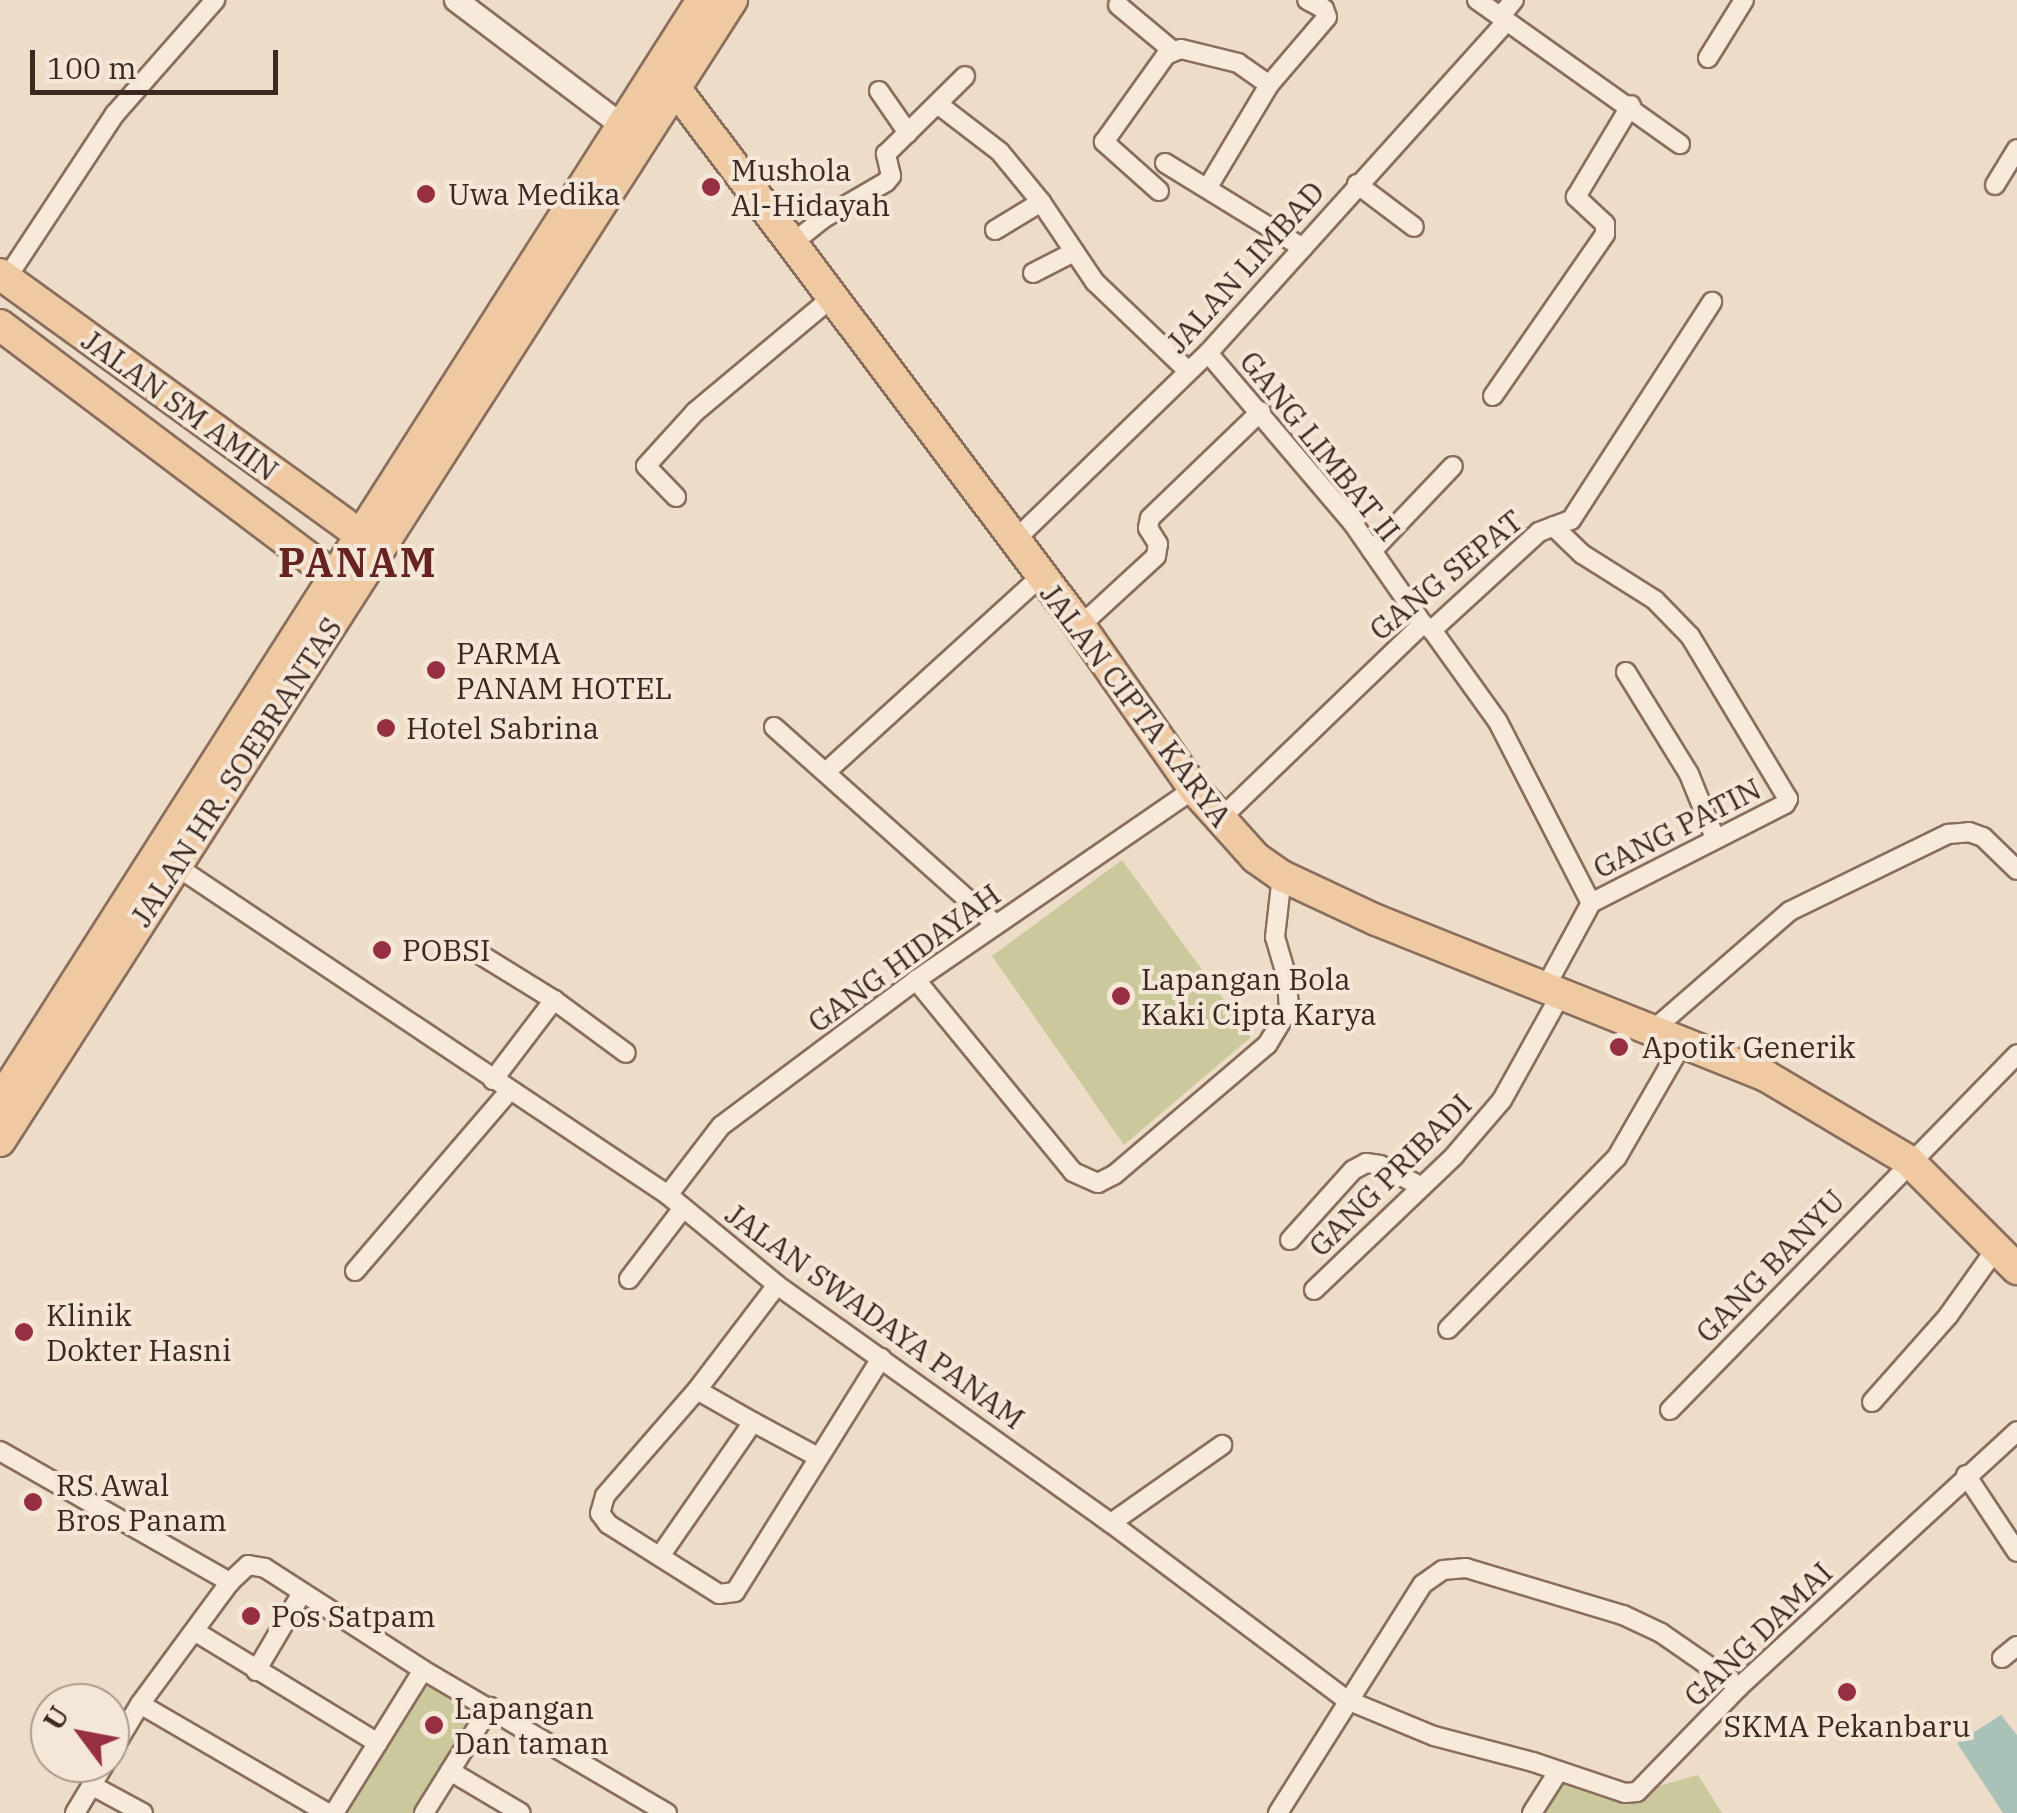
<!DOCTYPE html>
<html>
<head>
<meta charset="utf-8">
<style>
  body { margin:0 }
  #map { position:relative; width:2017px; height:1813px; overflow:hidden; background:#eddcc8; font-family:"IBM Plex Serif",serif }
  div>[style] { position:absolute }
  .green>* { inset:0; background:#cbc99c }
  .water>* { inset:0; background:#a9c1b6 }
  .roads { filter:drop-shadow(2px 0 #896d5d) drop-shadow(-2px 0 #896d5d) drop-shadow(0 2px #896d5d) drop-shadow(0 -2px #896d5d) }
  .minor>* { height:18px; margin:-9px; padding:0 9px; transform-origin:9px; border-radius:9px; background:#f8eadb }
  .tertiary>* { height:22px; margin:-11px; padding:0 11px; transform-origin:11px; border-radius:11px; background:#f8eadb }
  .primary>* { height:30px; margin:-15px; padding:0 15px; transform-origin:15px; border-radius:15px; background:#eec9a2 }
  .dots>* { width:28px; height:28px; translate:-50% -50%; box-sizing:border-box; border:5px solid #f5e7d7; border-radius:50% }
  span { translate:-50% -50%; white-space:nowrap; text-align:center; line-height:1.15; -webkit-text-stroke:8px #f5e7d7; paint-order:stroke }
  .poi-label { font-size:30px; color:#3a2821 }
  .left { translate:0 -50%; text-align:left }
  .street-label { font-size:30px; color:#3a2821 }
  .district-label { font-size:40px; color:#652321; font-weight:700; letter-spacing:2.5px }
  .north { position:absolute; left:30px; top:1683px; width:100px; height:100px; box-sizing:border-box; background:#f5e7d7; border:2px solid #aa9b8e; border-radius:50%; rotate:302deg; font-size:28px; font-weight:700; line-height:40px; text-align:center; color:#3a2821 }
  .north::after { content:''; display:block; margin:auto; width:35px; height:45px; background:#962f42; clip-path:polygon(50% 0,100% 100%,50% 72%,0 100%) }
  .scale { position:absolute; left:30px; top:50px; width:248px; height:45px; box-sizing:border-box; border:5px solid #3a2821; border-top:0; padding-left:12px; font-size:30px; line-height:35px; white-space:nowrap; color:#3a2821; -webkit-text-stroke:8px #f5e7d7; paint-order:stroke }
</style>
</head>
<body>
<div id="map">
  <div class="green">
    <div style="clip-path:polygon(1122px 860px,1251px 1037px,1124px 1145px,992px 956px)"></div>
    <div style="clip-path:polygon(423px 1670px,490px 1707px,424px 1813px,334px 1813px)"></div>
    <div style="clip-path:polygon(1558px 1772px,1637px 1792px,1698px 1775px,1722px 1813px,1532px 1813px)"></div>
  </div>
  <div class="water">
    <div style="clip-path:polygon(2001px 1715px,2017px 1735px,2017px 1813px,2003px 1813px,1957px 1743px)"></div>
  </div>
  <div class="roads">
    <div class="minor">
      <div style="left:1477px;top:0;width:249px;rotate:35.4deg"></div>
      <div style="left:1118px;top:5px;width:70px;rotate:39.8deg"></div>
      <div style="left:1500px;top:17px;width:22px;rotate:-51deg"></div>
      <div style="left:1708px;top:58px;width:68px;rotate:-58.2deg"></div>
      <div style="left:879px;top:91px;width:51px;rotate:55.4deg"></div>
      <div style="left:939px;top:105px;width:77px;rotate:37.6deg"></div>
      <div style="left:1000px;top:152px;width:65px;rotate:50.6deg"></div>
      <div style="left:1041px;top:202px;width:97px;rotate:56deg"></div>
      <div style="left:1095px;top:282px;width:129px;rotate:43.7deg"></div>
      <div style="left:1165px;top:163px;width:162px;rotate:31.6deg"></div>
      <div style="left:1357px;top:184px;width:71px;rotate:37deg"></div>
      <div style="left:1995px;top:185px;width:42px;rotate:-58.6deg"></div>
      <div style="left:1208px;top:187px;width:119px;rotate:-59.1deg"></div>
      <div style="left:1269px;top:85px;width:89px;rotate:-49.5deg"></div>
      <div style="left:1327px;top:17px;width:9px;rotate:-111deg"></div>
      <div style="left:1324px;top:9px;width:19px;rotate:-152deg"></div>
      <div style="left:1159px;top:191px;width:74px;rotate:-138.3deg"></div>
      <div style="left:1104px;top:142px;width:107px;rotate:-54.5deg"></div>
      <div style="left:1166px;top:55px;width:16px;rotate:-22deg"></div>
      <div style="left:1181px;top:49px;width:59px;rotate:13.8deg"></div>
      <div style="left:1238px;top:63px;width:38px;rotate:35deg"></div>
      <div style="left:995px;top:230px;width:54px;rotate:-31.3deg"></div>
      <div style="left:790px;top:245px;width:43px;rotate:-38.5deg"></div>
      <div style="left:824px;top:218px;width:72px;rotate:-30.1deg"></div>
      <div style="left:886px;top:182px;width:8px;rotate:-50deg"></div>
      <div style="left:891px;top:176px;width:23px;rotate:-103deg"></div>
      <div style="left:886px;top:154px;width:111px;rotate:-44.6deg"></div>
      <div style="left:1033px;top:273px;width:46px;rotate:-27.1deg"></div>
      <div style="left:6px;top:279px;width:198px;rotate:-56.6deg"></div>
      <div style="left:115px;top:114px;width:152px;rotate:-48.7deg"></div>
      <div style="left:1208px;top:353px;width:222px;rotate:49.6deg"></div>
      <div style="left:1352px;top:522px;width:124px;rotate:55.2deg"></div>
      <div style="left:1493px;top:396px;width:197px;rotate:-55.3deg"></div>
      <div style="left:1605px;top:234px;width:10px;rotate:-90deg"></div>
      <div style="left:1605px;top:224px;width:40px;rotate:-137deg"></div>
      <div style="left:1576px;top:197px;width:107px;rotate:-59.1deg"></div>
      <div style="left:676px;top:497px;width:43px;rotate:-134.1deg"></div>
      <div style="left:646px;top:466px;width:73px;rotate:-47.8deg"></div>
      <div style="left:695px;top:412px;width:176px;rotate:-39.9deg"></div>
      <div style="left:1015px;top:540px;width:269px;rotate:-44.1deg"></div>
      <div style="left:1208px;top:353px;width:445px;rotate:-48deg"></div>
      <div style="left:1372px;top:551px;width:117px;rotate:-46.4deg"></div>
      <div style="left:1080px;top:626px;width:103px;rotate:-42.6deg"></div>
      <div style="left:1156px;top:556px;width:12px;rotate:-81deg"></div>
      <div style="left:1158px;top:544px;width:19px;rotate:-122deg"></div>
      <div style="left:1148px;top:528px;width:10px;rotate:-79deg"></div>
      <div style="left:1150px;top:518px;width:154px;rotate:-43.9deg"></div>
      <div style="left:1432px;top:630px;width:113px;rotate:54.3deg"></div>
      <div style="left:1498px;top:722px;width:203px;rotate:62.8deg"></div>
      <div style="left:1626px;top:672px;width:120px;rotate:58.3deg"></div>
      <div style="left:1689px;top:774px;width:69px;rotate:67.9deg"></div>
      <div style="left:774px;top:727px;width:297px;rotate:41.7deg"></div>
      <div style="left:827px;top:771px;width:290px;rotate:-42.3deg"></div>
      <div style="left:1218px;top:821px;width:284px;rotate:-43.9deg"></div>
      <div style="left:1423px;top:624px;width:11px;rotate:34deg"></div>
      <div style="left:1432px;top:630px;width:145px;rotate:-42.5deg"></div>
      <div style="left:1539px;top:532px;width:34px;rotate:-21deg"></div>
      <div style="left:1571px;top:520px;width:260px;rotate:-57.1deg"></div>
      <div style="left:176px;top:866px;width:592px;rotate:33.77deg"></div>
      <div style="left:668px;top:1195px;width:141px;rotate:39.5deg"></div>
      <div style="left:777px;top:1285px;width:410px;rotate:35.5deg"></div>
      <div style="left:1111px;top:1523px;width:295px;rotate:36.9deg"></div>
      <div style="left:1347px;top:1700px;width:94px;rotate:22.5deg"></div>
      <div style="left:1434px;top:1736px;width:102px;rotate:14.7deg"></div>
      <div style="left:1533px;top:1762px;width:97px;rotate:18.6deg"></div>
      <div style="left:1625px;top:1793px;width:12px;rotate:-5deg"></div>
      <div style="left:1637px;top:1792px;width:146px;rotate:-45.8deg"></div>
      <div style="left:1739px;top:1687px;width:378px;rotate:-42.6deg"></div>
      <div style="left:481px;top:955px;width:86px;rotate:31.7deg"></div>
      <div style="left:554px;top:1000px;width:89px;rotate:36.4deg"></div>
      <div style="left:916px;top:980px;width:248px;rotate:50.7deg"></div>
      <div style="left:1073px;top:1172px;width:27px;rotate:24deg"></div>
      <div style="left:1098px;top:1183px;width:18px;rotate:-27deg"></div>
      <div style="left:1114px;top:1175px;width:201px;rotate:-40.4deg"></div>
      <div style="left:1267px;top:1045px;width:42px;rotate:-58.6deg"></div>
      <div style="left:1289px;top:1009px;width:31px;rotate:-94deg"></div>
      <div style="left:1287px;top:978px;width:43px;rotate:-106.3deg"></div>
      <div style="left:1275px;top:937px;width:61px;rotate:-83.5deg"></div>
      <div style="left:1546px;top:986px;width:94px;rotate:-61.5deg"></div>
      <div style="left:1591px;top:903px;width:218px;rotate:-27deg"></div>
      <div style="left:1785px;top:804px;width:6px;rotate:-59deg"></div>
      <div style="left:1788px;top:799px;width:190px;rotate:-121deg"></div>
      <div style="left:1690px;top:636px;width:50px;rotate:-134.2deg"></div>
      <div style="left:1655px;top:600px;width:86px;rotate:-147.8deg"></div>
      <div style="left:1582px;top:554px;width:40px;rotate:-136deg"></div>
      <div style="left:1653px;top:1030px;width:181px;rotate:-41deg"></div>
      <div style="left:1790px;top:911px;width:176px;rotate:-26deg"></div>
      <div style="left:1948px;top:834px;width:21px;rotate:-5deg"></div>
      <div style="left:1969px;top:832px;width:15px;rotate:20deg"></div>
      <div style="left:1983px;top:837px;width:47px;rotate:44.1deg"></div>
      <div style="left:493px;top:1080px;width:101px;rotate:-52.7deg"></div>
      <div style="left:668px;top:1195px;width:87px;rotate:-52.5deg"></div>
      <div style="left:721px;top:1126px;width:244px;rotate:-36.8deg"></div>
      <div style="left:916px;top:980px;width:337px;rotate:-34.5deg"></div>
      <div style="left:1290px;top:1240px;width:94px;rotate:-48deg"></div>
      <div style="left:1353px;top:1170px;width:15px;rotate:-28deg"></div>
      <div style="left:1366px;top:1163px;width:14px;rotate:8deg"></div>
      <div style="left:1380px;top:1165px;width:47px;rotate:27.6deg"></div>
      <div style="left:355px;top:1271px;width:238px;rotate:-49.4deg"></div>
      <div style="left:629px;top:1279px;width:89px;rotate:-52.7deg"></div>
      <div style="left:777px;top:1285px;width:132px;rotate:127.3deg"></div>
      <div style="left:697px;top:1390px;width:140px;rotate:131deg"></div>
      <div style="left:605px;top:1496px;width:18px;rotate:106deg"></div>
      <div style="left:600px;top:1513px;width:14px;rotate:54deg"></div>
      <div style="left:608px;top:1524px;width:131px;rotate:32.2deg"></div>
      <div style="left:719px;top:1594px;width:16px;rotate:-7deg"></div>
      <div style="left:735px;top:1592px;width:276px;rotate:-58deg"></div>
      <div style="left:1314px;top:1290px;width:194px;rotate:-43.7deg"></div>
      <div style="left:1454px;top:1156px;width:74px;rotate:-49.4deg"></div>
      <div style="left:1502px;top:1100px;width:124px;rotate:-60.9deg"></div>
      <div style="left:1448px;top:1329px;width:241px;rotate:-45.5deg"></div>
      <div style="left:1617px;top:1157px;width:133px;rotate:-60.1deg"></div>
      <div style="left:1872px;top:1402px;width:115px;rotate:-48.5deg"></div>
      <div style="left:1948px;top:1316px;width:86px;rotate:-54.5deg"></div>
      <div style="left:1670px;top:1410px;width:497px;rotate:-45.7deg"></div>
      <div style="left:753px;top:1422px;width:74px;rotate:28.3deg"></div>
      <div style="left:0;top:1451px;width:265px;rotate:29.7deg"></div>
      <div style="left:1966px;top:1475px;width:92px;rotate:56.5deg"></div>
      <div style="left:1111px;top:1523px;width:136px;rotate:-35.1deg"></div>
      <div style="left:660px;top:1556px;width:163px;rotate:-55.2deg"></div>
      <div style="left:753px;top:1422px;width:64px;rotate:-150.3deg"></div>
      <div style="left:196px;top:1632px;width:213px;rotate:31.4deg"></div>
      <div style="left:2002px;top:1658px;width:19px;rotate:-39deg"></div>
      <div style="left:256px;top:1671px;width:91px;rotate:-59.5deg"></div>
      <div style="left:140px;top:1704px;width:216px;rotate:30.2deg"></div>
      <div style="left:110px;top:1754px;width:58px;rotate:-59deg"></div>
      <div style="left:140px;top:1704px;width:152px;rotate:-53.6deg"></div>
      <div style="left:230px;top:1582px;width:25px;rotate:-43deg"></div>
      <div style="left:248px;top:1565px;width:17px;rotate:10deg"></div>
      <div style="left:265px;top:1568px;width:188px;rotate:32.8deg"></div>
      <div style="left:423px;top:1670px;width:283px;rotate:30.4deg"></div>
      <div style="left:450px;top:1771px;width:82px;rotate:30.6deg"></div>
      <div style="left:91px;top:1785px;width:59px;rotate:28.3deg"></div>
      <div style="left:75px;top:1813px;width:58px;rotate:-59deg"></div>
      <div style="left:334px;top:1813px;width:168px;rotate:-58.1deg"></div>
      <div style="left:424px;top:1813px;width:125px;rotate:-58.1deg"></div>
      <div style="left:1278px;top:1813px;width:271px;rotate:-57.7deg"></div>
      <div style="left:1423px;top:1584px;width:24px;rotate:-35deg"></div>
      <div style="left:1443px;top:1570px;width:23px;rotate:-5deg"></div>
      <div style="left:1466px;top:1568px;width:164px;rotate:16.7deg"></div>
      <div style="left:1623px;top:1615px;width:42px;rotate:25.3deg"></div>
      <div style="left:1661px;top:1633px;width:95px;rotate:34.7deg"></div>
      <div style="left:1532px;top:1813px;width:49px;rotate:-57.6deg"></div>
    </div>
    <div class="tertiary">
      <div style="left:456px;top:0;width:207px;rotate:37.1deg"></div>
    </div>
    <div class="primary">
      <div style="left:675px;top:88px;width:673px;rotate:53.03deg"></div>
      <div style="left:1080px;top:626px;width:199px;rotate:55deg"></div>
      <div style="left:1194px;top:789px;width:93px;rotate:48.1deg"></div>
      <div style="left:1256px;top:858px;width:32px;rotate:35deg"></div>
      <div style="left:1282px;top:876px;width:104px;rotate:25.1deg"></div>
      <div style="left:1376px;top:920px;width:420px;rotate:21.8deg"></div>
      <div style="left:1766px;top:1076px;width:166px;rotate:30.7deg"></div>
      <div style="left:1909px;top:1161px;width:153px;rotate:45deg"></div>
      <div style="left:0;top:274px;width:464px;rotate:35.9deg"></div>
      <div style="left:0;top:325px;width:438px;rotate:37deg"></div>
      <div style="left:0;top:1101px;width:1306px;rotate:-57.48deg"></div>
      <div style="left:0;top:1141px;width:1356px;rotate:-57.32deg"></div>
    </div>
  </div>
  <div class="dots">
    <div style="left:711px;top:187px;background:#962f42"></div>
    <div style="left:426px;top:194px;background:#962f42"></div>
    <div style="left:436px;top:670px;background:#962f42"></div>
    <div style="left:386px;top:728px;background:#962f42"></div>
    <div style="left:382px;top:950px;background:#962f42"></div>
    <div style="left:1121px;top:996px;background:#962f42"></div>
    <div style="left:1619px;top:1047px;background:#962f42"></div>
    <div style="left:24px;top:1332px;background:#962f42"></div>
    <div style="left:33px;top:1502px;background:#962f42"></div>
    <div style="left:251px;top:1616px;background:#962f42"></div>
    <div style="left:1847px;top:1692px;background:#962f42"></div>
    <div style="left:434px;top:1725px;background:#962f42"></div>
  </div>
  <div class="poi-label">
    <span class="left" style="left:731px;top:187px">Mushola<br>Al-Hidayah</span>
    <span class="left" style="left:448px;top:194px">Uwa Medika</span>
    <span class="left" style="left:456px;top:670px">PARMA<br>PANAM HOTEL</span>
    <span class="left" style="left:406px;top:728px">Hotel Sabrina</span>
    <span class="left" style="left:402px;top:950px">POBSI</span>
    <span class="left" style="left:1141px;top:996px">Lapangan Bola<br>Kaki Cipta Karya</span>
    <span class="left" style="left:1642px;top:1047px">Apotik Generik</span>
    <span class="left" style="left:46px;top:1332px">Klinik<br>Dokter Hasni</span>
    <span class="left" style="left:56px;top:1502px">RS Awal<br>Bros Panam</span>
    <span class="left" style="left:271px;top:1616px">Pos Satpam</span>
    <span class="left" style="left:454px;top:1725px">Lapangan<br>Dan taman</span>
    <span style="left:1847px;top:1726px">SKMA Pekanbaru</span>
  </div>
  <div class="street-label">
    <span style="left:1245px;top:267px;rotate:-48deg">JALAN LIMBAD</span>
    <span style="left:180px;top:405px;rotate:36deg">JALAN SM AMIN</span>
    <span style="left:1320px;top:446px;rotate:51deg">GANG LIMBAT II</span>
    <span style="left:1446px;top:575px;rotate:-39deg">GANG SEPAT</span>
    <span style="left:1136px;top:705px;rotate:53deg">JALAN CIPTA KARYA</span>
    <span style="left:236px;top:772px;rotate:-57deg">JALAN HR. SOEBRANTAS</span>
    <span style="left:1677px;top:828px;rotate:-27deg">GANG PATIN</span>
    <span style="left:904px;top:958px;rotate:-36deg">GANG HIDAYAH</span>
    <span style="left:1390px;top:1175px;rotate:-45deg">GANG PRIBADI</span>
    <span style="left:1770px;top:1266px;rotate:-46deg">GANG BANYU</span>
    <span style="left:875px;top:1316px;rotate:36deg">JALAN SWADAYA PANAM</span>
    <span style="left:1758px;top:1634px;rotate:-44deg">GANG DAMAI</span>
  </div>
  <div class="district-label">
    <span style="left:358px;top:562px">PANAM</span>
  </div>
  <div class="north">U</div>
  <div class="scale">100 m</div>
</div>
</body>
</html>
